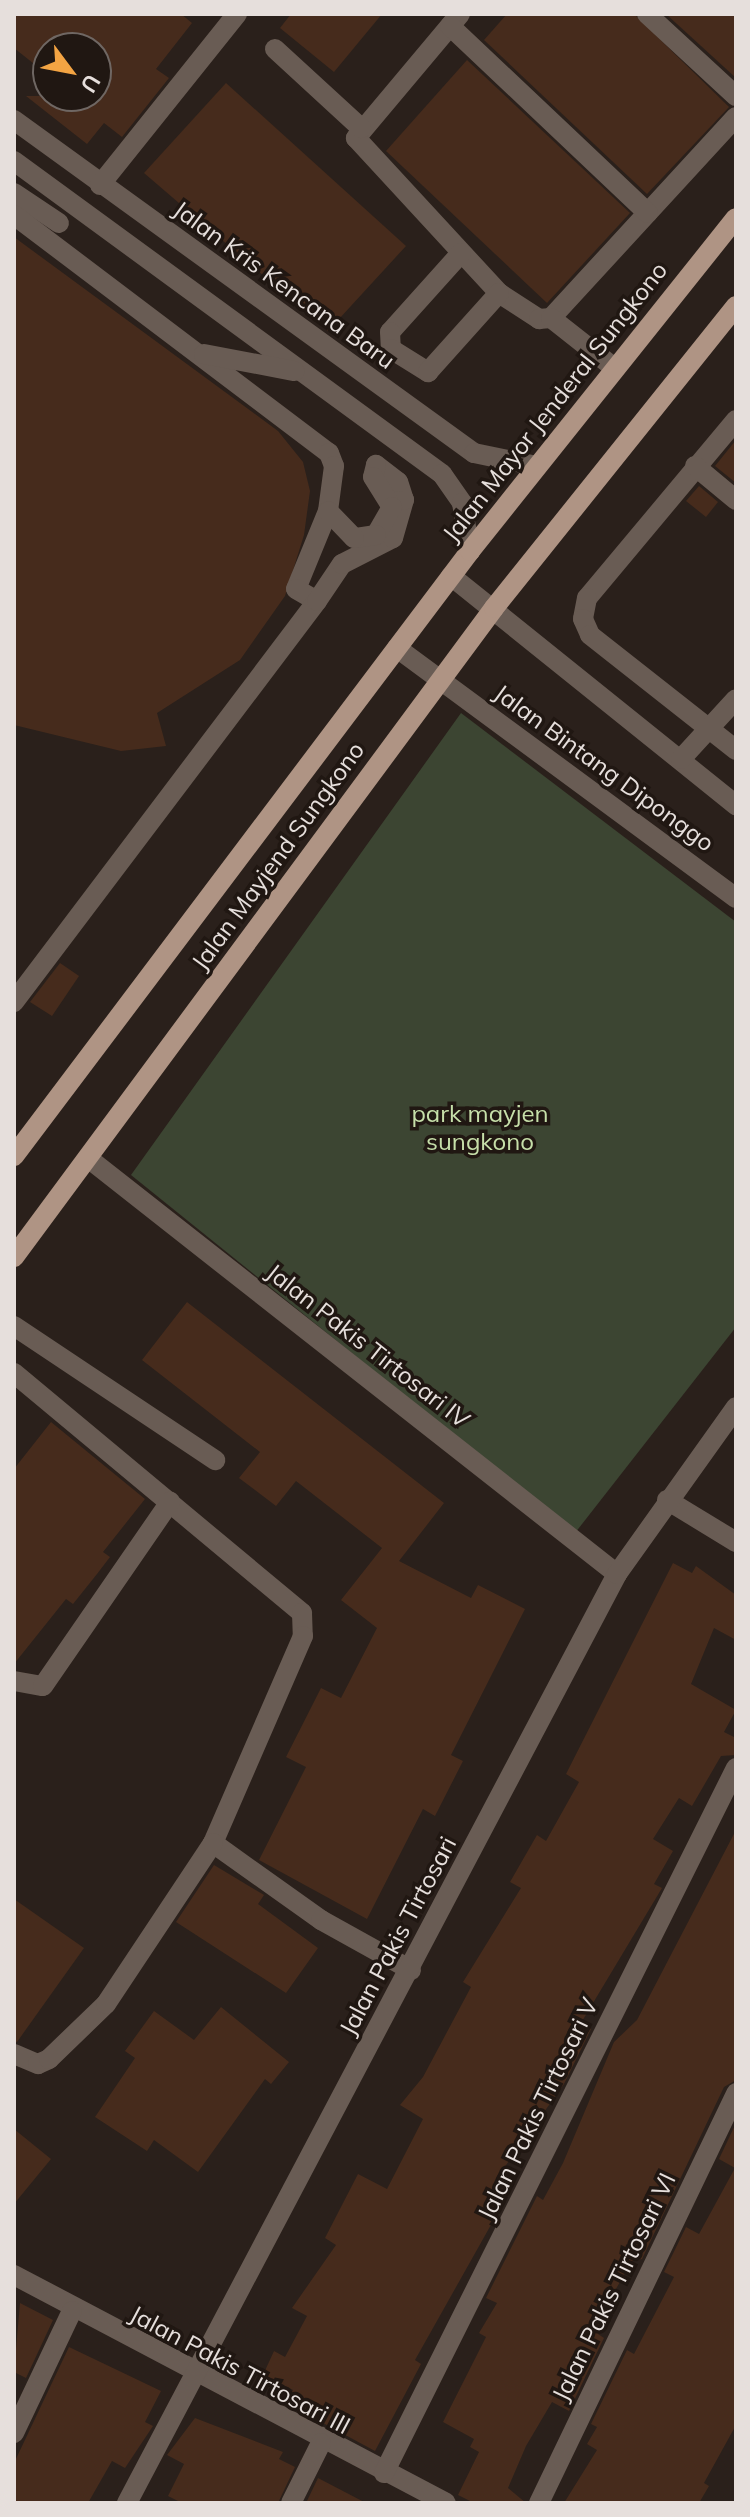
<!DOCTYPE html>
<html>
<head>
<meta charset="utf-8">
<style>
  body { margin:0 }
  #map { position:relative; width:750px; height:2517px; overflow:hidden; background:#2a201b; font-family:Mulish,sans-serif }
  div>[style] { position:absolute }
  .green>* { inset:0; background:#3c4532 }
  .building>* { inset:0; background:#462b1c }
  .minor>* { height:20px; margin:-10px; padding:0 10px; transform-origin:10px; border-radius:10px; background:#695c54 }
  .major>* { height:20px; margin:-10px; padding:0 10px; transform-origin:10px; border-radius:10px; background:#af9484 }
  span { translate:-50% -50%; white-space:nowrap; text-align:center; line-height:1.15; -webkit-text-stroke:7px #201712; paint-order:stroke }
  .street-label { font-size:24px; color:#e6dfdc }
  .park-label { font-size:24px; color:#c6dfa9 }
  .frame { position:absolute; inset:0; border:16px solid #e6dfdc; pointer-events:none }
  .north { position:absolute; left:32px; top:32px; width:80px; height:80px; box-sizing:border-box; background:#201712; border:2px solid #6f6763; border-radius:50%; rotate:122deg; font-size:22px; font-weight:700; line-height:32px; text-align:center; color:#e6dfdc }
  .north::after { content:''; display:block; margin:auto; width:28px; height:36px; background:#f3a443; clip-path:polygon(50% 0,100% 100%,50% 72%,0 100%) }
</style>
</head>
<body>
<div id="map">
  <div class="green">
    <div style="clip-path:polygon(461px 713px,736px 922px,736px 1327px,575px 1533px,131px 1175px)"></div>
  </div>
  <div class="building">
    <div style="clip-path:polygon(14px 14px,181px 14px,192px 23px,156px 69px,169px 78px,122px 137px,104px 123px,87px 144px,26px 96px,96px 96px,96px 48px,48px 48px,48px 75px,14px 48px)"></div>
    <div style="clip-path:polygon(291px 14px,382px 14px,334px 72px,280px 28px)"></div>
    <div style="clip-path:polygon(507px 14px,634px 14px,729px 107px,647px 194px,484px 40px)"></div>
    <div style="clip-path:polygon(666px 14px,736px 14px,736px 78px)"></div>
    <div style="clip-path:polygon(467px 60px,630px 213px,547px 303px,386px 151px)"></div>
    <div style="clip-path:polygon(226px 83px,406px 246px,328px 331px,144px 173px)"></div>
    <div style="clip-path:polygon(14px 237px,278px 431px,303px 462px,310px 491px,304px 535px,285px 596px,240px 660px,157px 713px,166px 746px,121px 751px,14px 725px)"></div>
    <div style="clip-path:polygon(736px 440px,736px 483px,715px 466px)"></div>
    <div style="clip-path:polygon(699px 486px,718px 502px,706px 517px,686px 501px)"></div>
    <div style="clip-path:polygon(60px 963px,79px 976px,52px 1016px,30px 1002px)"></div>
    <div style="clip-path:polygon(187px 1302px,444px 1503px,399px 1561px,471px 1598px,478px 1585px,525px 1609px,451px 1755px,463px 1761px,435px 1816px,423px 1809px,367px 1919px,259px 1860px,306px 1767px,286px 1757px,321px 1688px,341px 1698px,377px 1628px,341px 1600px,382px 1548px,296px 1481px,276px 1506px,239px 1478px,260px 1452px,142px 1360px)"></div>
    <div style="clip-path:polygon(51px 1422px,145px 1499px,103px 1552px,110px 1557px,97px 1574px,73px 1604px,66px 1599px,14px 1664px,14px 1469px)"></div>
    <div style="clip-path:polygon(673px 1563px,692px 1573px,696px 1566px,736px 1595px,736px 1640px,714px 1628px,691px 1684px,736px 1710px,724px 1732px,736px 1738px,736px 1755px,721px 1756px,692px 1806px,679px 1798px,653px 1839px,673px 1851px,654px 1884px,662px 1888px,581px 2023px,591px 2029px,564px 2084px,499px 2175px,514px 2184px,415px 2360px,421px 2364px,375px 2451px,286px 2403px,293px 2390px,263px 2375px,274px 2351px,285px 2357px,307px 2316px,292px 2308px,336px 2245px,325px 2238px,358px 2174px,387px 2189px,423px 2119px,400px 2105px,423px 2077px,471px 1987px,463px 1982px,521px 1888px,510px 1882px,537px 1835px,546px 1841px,579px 1782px,566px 1774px)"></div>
    <div style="clip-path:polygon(736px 1830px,736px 2080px,724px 2087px,642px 2259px,632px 2261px,605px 2308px,611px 2312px,598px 2334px,604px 2338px,569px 2411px,552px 2402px,526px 2446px,508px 2488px,526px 2503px,474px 2503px,458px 2495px,479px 2452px,470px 2447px,474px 2439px,443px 2422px,486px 2337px,479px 2333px,497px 2303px,486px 2298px,537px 2196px,543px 2200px,563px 2163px,614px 2042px,637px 2020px)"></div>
    <div style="clip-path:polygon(214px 1865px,264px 1895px,258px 1904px,318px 1948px,286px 1993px,176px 1922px)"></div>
    <div style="clip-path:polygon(14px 1899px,84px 1948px,17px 2042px,14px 2041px)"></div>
    <div style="clip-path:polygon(221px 2007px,289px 2062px,271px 2084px,265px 2079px,198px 2172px,154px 2140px,147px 2151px,95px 2117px,135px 2058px,125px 2051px,154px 2011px,194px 2040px)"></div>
    <div style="clip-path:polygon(736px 2123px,736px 2425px,704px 2483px,709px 2486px,699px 2503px,564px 2503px,597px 2450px,587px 2444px,597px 2427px,591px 2424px,627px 2350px,634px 2354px,674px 2277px,664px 2272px,686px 2227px,699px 2234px,735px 2168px,719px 2159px)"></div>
    <div style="clip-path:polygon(14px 2129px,51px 2159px,14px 2204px)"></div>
    <div style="clip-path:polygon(20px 2303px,53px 2320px,26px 2378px,14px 2372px)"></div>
    <div style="clip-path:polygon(69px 2347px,161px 2391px,145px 2422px,153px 2426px,125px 2468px,112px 2461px,88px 2503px,14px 2503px,14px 2463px)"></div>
    <div style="clip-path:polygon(195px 2418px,283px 2452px,279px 2459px,295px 2467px,278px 2503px,182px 2503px,168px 2496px,184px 2464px,167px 2455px)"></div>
    <div style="clip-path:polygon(318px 2478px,366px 2503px,306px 2503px)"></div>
  </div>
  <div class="minor">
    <div style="left:460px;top:14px;width:162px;rotate:130deg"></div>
    <div style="left:356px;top:138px;width:211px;rotate:47.3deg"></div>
    <div style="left:499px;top:293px;width:48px;rotate:33deg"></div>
    <div style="left:539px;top:319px;width:12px;rotate:-5deg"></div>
    <div style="left:551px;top:318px;width:273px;rotate:-47.4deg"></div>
    <div style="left:647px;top:14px;width:121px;rotate:42.7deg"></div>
    <div style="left:450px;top:26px;width:272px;rotate:43.4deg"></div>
    <div style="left:275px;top:49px;width:117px;rotate:42.6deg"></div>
    <div style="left:14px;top:120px;width:568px;rotate:35.9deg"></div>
    <div style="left:474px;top:453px;width:63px;rotate:11.8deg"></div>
    <div style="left:14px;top:161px;width:530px;rotate:36.18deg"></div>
    <div style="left:442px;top:474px;width:35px;rotate:55deg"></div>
    <div style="left:462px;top:503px;width:49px;rotate:80.5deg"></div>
    <div style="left:100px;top:185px;width:219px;rotate:-51.3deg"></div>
    <div style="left:14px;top:193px;width:54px;rotate:33.7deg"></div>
    <div style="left:14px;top:215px;width:395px;rotate:37.1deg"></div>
    <div style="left:329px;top:453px;width:14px;rotate:69deg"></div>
    <div style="left:334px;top:466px;width:45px;rotate:97.6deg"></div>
    <div style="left:328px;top:511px;width:84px;rotate:112.3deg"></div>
    <div style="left:296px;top:589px;width:24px;rotate:30deg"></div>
    <div style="left:317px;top:601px;width:503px;rotate:127.08deg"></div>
    <div style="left:461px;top:253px;width:106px;rotate:131.9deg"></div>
    <div style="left:390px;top:332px;width:17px;rotate:87deg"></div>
    <div style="left:391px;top:349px;width:44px;rotate:31.9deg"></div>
    <div style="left:428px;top:372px;width:106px;rotate:-48.1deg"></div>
    <div style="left:551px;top:318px;width:79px;rotate:38.3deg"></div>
    <div style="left:204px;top:354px;width:92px;rotate:10.7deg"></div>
    <div style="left:736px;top:420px;width:232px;rotate:129.9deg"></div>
    <div style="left:587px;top:598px;width:21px;rotate:101deg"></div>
    <div style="left:583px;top:619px;width:17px;rotate:66deg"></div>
    <div style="left:590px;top:635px;width:186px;rotate:38.2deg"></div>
    <div style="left:695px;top:466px;width:53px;rotate:39.7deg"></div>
    <div style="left:451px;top:576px;width:366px;rotate:38.8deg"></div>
    <div style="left:317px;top:601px;width:45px;rotate:-56deg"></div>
    <div style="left:342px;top:564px;width:57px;rotate:-27deg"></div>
    <div style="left:393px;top:538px;width:40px;rotate:-74deg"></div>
    <div style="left:404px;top:500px;width:19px;rotate:-108deg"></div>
    <div style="left:398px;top:482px;width:28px;rotate:-142deg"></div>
    <div style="left:376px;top:465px;width:12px;rotate:104deg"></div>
    <div style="left:373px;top:477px;width:36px;rotate:58deg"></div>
    <div style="left:392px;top:507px;width:32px;rotate:120deg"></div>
    <div style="left:376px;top:535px;width:22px;rotate:172deg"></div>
    <div style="left:354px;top:538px;width:37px;rotate:-134deg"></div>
    <div style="left:397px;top:648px;width:421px;rotate:36.4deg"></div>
    <div style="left:681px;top:759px;width:81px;rotate:-47.5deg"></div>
    <div style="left:88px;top:1158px;width:673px;rotate:38.18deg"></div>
    <div style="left:14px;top:1326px;width:242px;rotate:33.7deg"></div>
    <div style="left:14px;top:1373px;width:375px;rotate:39.8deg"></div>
    <div style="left:302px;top:1613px;width:23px;rotate:88deg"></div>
    <div style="left:303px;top:1636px;width:226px;rotate:113.5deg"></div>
    <div style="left:213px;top:1843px;width:133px;rotate:35.5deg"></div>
    <div style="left:321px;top:1920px;width:103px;rotate:29.1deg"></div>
    <div style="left:667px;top:1500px;width:81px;rotate:31.3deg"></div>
    <div style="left:14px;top:1681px;width:29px;rotate:10deg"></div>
    <div style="left:43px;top:1686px;width:224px;rotate:-55.4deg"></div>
    <div style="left:14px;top:2054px;width:26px;rotate:23deg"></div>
    <div style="left:38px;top:2064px;width:12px;rotate:-24deg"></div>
    <div style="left:49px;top:2059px;width:79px;rotate:-44deg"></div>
    <div style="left:106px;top:2004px;width:193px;rotate:-56.4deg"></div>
    <div style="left:14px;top:2275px;width:488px;rotate:27.8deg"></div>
    <div style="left:14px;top:2433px;width:135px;rotate:-64.6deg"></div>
    <div style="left:384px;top:2473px;width:788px;rotate:-63.47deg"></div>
    <div style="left:127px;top:2503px;width:1050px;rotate:-62.19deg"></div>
    <div style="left:617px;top:1574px;width:205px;rotate:-54.5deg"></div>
    <div style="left:291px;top:2503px;width:67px;rotate:-63.4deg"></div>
    <div style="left:539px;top:2503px;width:455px;rotate:-64.3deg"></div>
  </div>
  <div class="major">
    <div style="left:14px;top:1156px;width:758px;rotate:-52.99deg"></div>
    <div style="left:470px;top:551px;width:426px;rotate:-51.4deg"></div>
    <div style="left:14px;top:1257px;width:807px;rotate:-53.51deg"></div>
    <div style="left:494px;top:608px;width:387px;rotate:-51.3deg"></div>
  </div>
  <div class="street-label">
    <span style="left:284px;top:285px;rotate:36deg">Jalan Kris Kencana Baru</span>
    <span style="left:555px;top:402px;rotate:-52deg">Jalan Mayor Jenderal Sungkono</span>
    <span style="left:604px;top:768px;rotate:36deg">Jalan Bintang Diponggo</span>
    <span style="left:278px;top:856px;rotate:-54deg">Jalan Mayjend Sungkono</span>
    <span style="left:368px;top:1346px;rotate:38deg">Jalan Pakis Tirtosari IV</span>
    <span style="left:398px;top:1936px;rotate:-62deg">Jalan Pakis Tirtosari</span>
    <span style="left:538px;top:2109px;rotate:-64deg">Jalan Pakis Tirtosari V</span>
    <span style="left:614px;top:2287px;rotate:-64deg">Jalan Pakis Tirtosari VI</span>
    <span style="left:240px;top:2370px;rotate:28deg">Jalan Pakis Tirtosari III</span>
  </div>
  <div class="park-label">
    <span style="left:480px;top:1128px">park mayjen<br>sungkono</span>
  </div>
  <div class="frame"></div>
  <div class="north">U</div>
</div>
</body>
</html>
